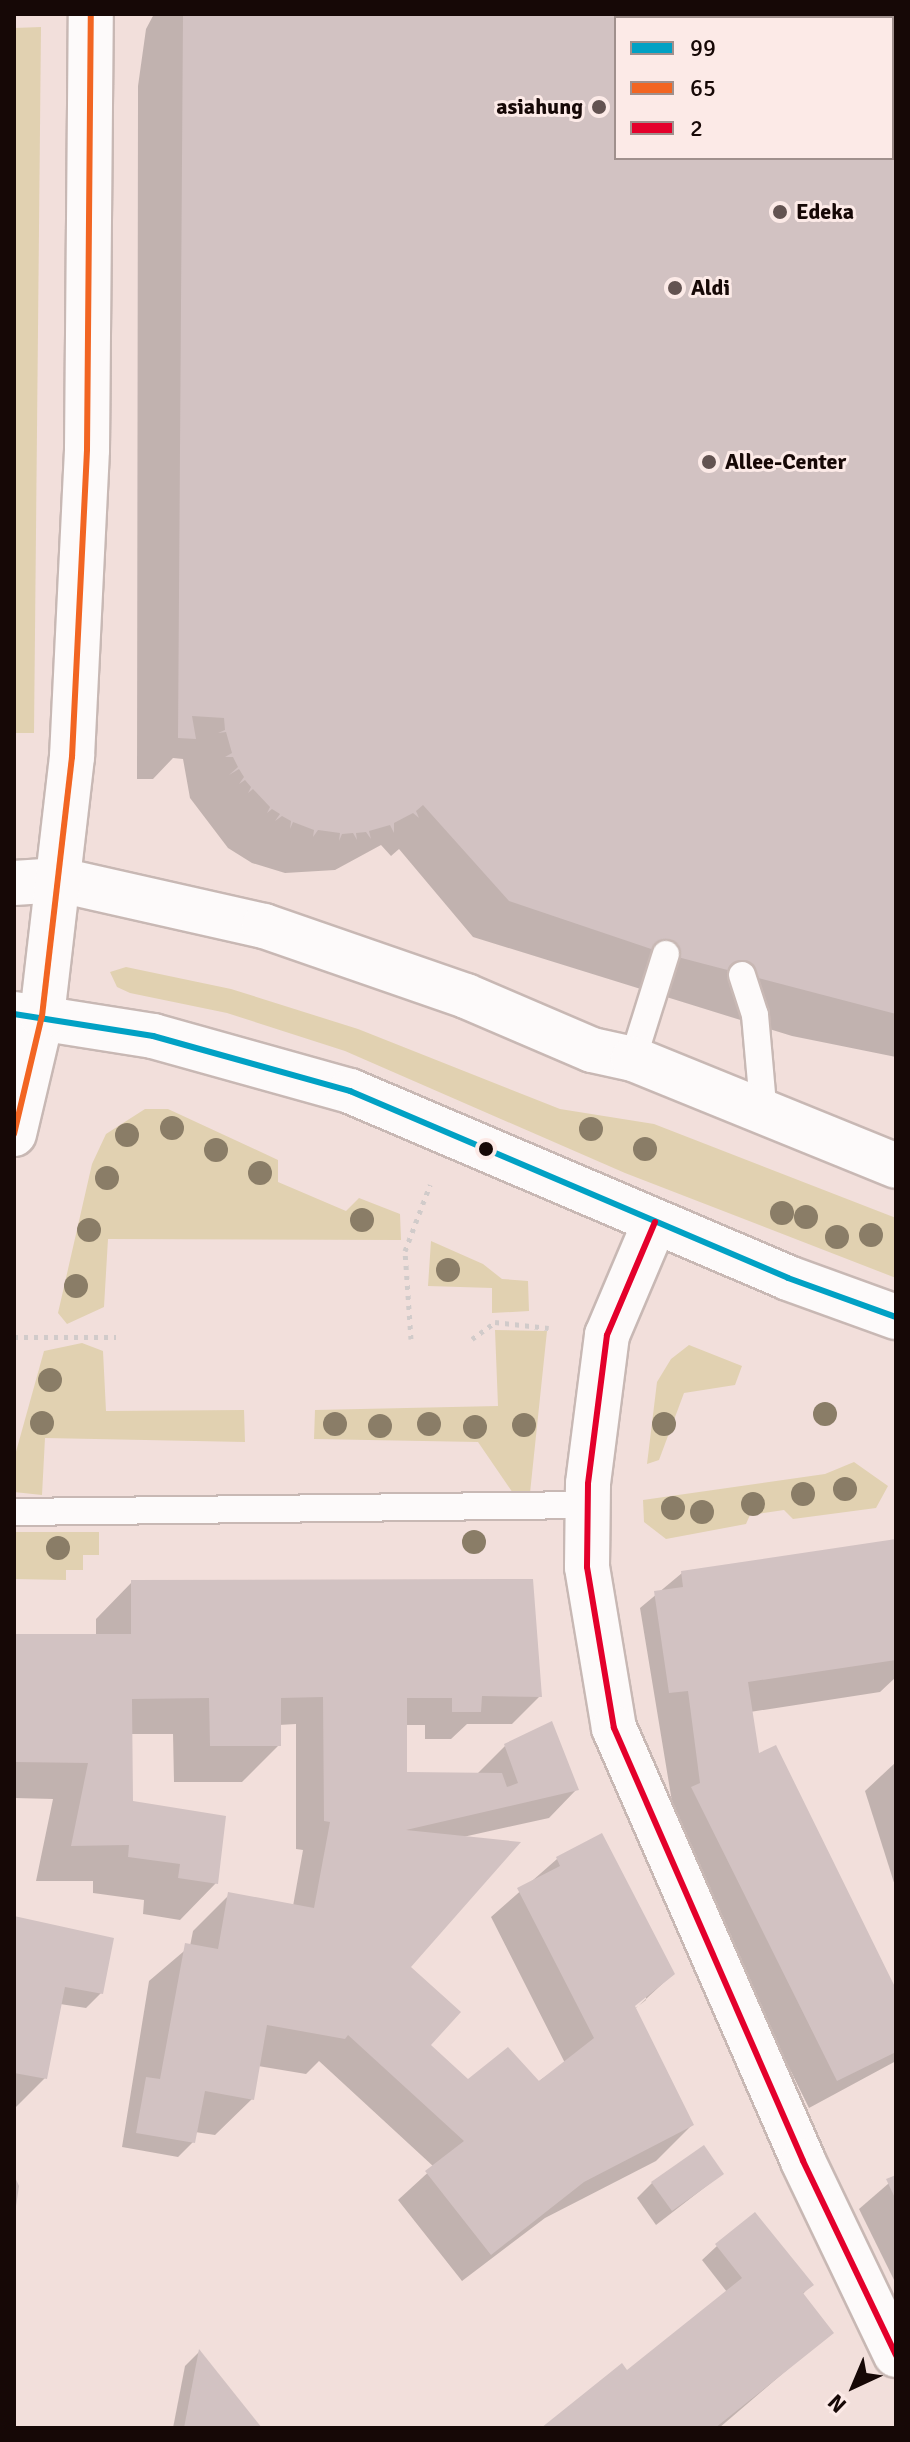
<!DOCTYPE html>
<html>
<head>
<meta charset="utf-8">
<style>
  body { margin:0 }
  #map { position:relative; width:910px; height:2442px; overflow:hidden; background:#f2dfdb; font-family:Signika,sans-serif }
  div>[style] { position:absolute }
  .green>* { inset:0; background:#e1d1b1 }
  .shadow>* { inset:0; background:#0003 }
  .building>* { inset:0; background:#d2c2c2 }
  .path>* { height:5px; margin-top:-2.5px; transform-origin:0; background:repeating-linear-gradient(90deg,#d1cbca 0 4px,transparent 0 10px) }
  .roads { filter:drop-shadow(2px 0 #c8b8b4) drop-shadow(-2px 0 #c8b8b4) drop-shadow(0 2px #c8b8b4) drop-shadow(0 -2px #c8b8b4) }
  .lane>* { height:26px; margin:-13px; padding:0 13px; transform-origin:13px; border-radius:13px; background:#fdfafa }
  .street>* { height:44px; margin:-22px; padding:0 22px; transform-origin:22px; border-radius:22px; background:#fdfafa }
  .secondary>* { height:44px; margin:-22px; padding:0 22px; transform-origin:22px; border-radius:22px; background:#fdfafa }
  .bus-1>* { height:6px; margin:-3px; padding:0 3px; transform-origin:3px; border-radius:3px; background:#01a1c4 }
  .bus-2>* { height:6px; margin:-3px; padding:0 3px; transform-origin:3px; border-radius:3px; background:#f26522 }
  .bus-3>* { height:6px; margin:-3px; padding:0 3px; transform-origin:3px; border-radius:3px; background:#e4002b }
  .trees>* { width:24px; height:24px; margin:-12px; border-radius:50%; background:#8a7d67 }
  .dots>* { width:22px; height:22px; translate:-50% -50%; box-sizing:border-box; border:4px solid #fceae7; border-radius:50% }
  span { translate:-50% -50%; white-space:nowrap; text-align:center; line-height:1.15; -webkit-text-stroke:6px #fceae7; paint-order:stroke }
  .poi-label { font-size:22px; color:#160806; font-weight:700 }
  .right { translate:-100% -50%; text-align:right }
  .left { translate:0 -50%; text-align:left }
  .frame { position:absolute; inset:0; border:16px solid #160806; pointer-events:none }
  .legend { position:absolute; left:614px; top:16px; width:280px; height:144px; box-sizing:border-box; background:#fceae7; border:2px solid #a0908d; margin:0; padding:10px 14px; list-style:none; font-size:24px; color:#160806 }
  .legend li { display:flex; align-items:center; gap:16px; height:40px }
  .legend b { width:40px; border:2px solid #a0908d }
  .north { position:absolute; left:814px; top:2346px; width:80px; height:80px; -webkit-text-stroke:6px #fceae7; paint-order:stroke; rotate:224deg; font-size:22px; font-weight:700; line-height:32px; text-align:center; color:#160806 }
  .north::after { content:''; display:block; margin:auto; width:28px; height:36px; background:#160806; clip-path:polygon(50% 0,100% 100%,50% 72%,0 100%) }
</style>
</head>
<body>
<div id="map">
  <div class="green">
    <div style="clip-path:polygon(41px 27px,34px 733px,14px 733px,14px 28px)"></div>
    <div style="clip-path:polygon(126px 967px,231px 989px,358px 1029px,560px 1109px,654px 1124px,896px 1218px,896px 1278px,625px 1173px,345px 1051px,227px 1013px,130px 993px,117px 987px,110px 972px)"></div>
    <div style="clip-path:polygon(145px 1109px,168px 1109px,278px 1160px,278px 1182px,346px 1211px,359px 1198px,400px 1214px,401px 1240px,108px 1239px,104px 1307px,67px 1324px,58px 1313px,92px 1164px,106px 1134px)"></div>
    <div style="clip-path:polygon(431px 1241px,483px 1264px,502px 1279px,528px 1281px,529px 1311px,492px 1313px,492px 1288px,428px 1286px)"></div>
    <div style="clip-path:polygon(495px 1330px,547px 1331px,530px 1493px,513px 1493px,478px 1442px,314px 1439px,315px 1410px,498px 1406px)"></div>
    <div style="clip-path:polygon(82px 1343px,103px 1351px,106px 1411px,244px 1410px,245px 1442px,45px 1438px,42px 1495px,14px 1492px,14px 1459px,44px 1351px)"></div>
    <div style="clip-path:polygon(689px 1345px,742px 1366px,735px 1385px,684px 1393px,659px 1460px,647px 1464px,657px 1382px,671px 1359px)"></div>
    <div style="clip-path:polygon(854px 1462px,888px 1486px,876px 1508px,793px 1519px,784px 1510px,750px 1515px,746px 1524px,666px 1539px,644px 1522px,643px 1500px,825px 1474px)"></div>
    <div style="clip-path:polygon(14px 1532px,99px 1532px,99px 1555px,83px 1555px,83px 1570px,66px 1570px,66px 1580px,14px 1579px)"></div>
  </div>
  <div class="shadow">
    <div style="clip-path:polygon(evenodd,154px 14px,896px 14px,896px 1057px,792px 1036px,473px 937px,399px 849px,391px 856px,381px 845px,335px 870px,285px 873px,252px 863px,228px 848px,190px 798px,183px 759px,173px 758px,153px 779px,137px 779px,138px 86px,146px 29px,154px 14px,616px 18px,892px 18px,892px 158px,616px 158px,616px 18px)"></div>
    <div style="clip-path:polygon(896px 1541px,896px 1677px,880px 1692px,750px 1712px,757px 1756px,896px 1993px,896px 2061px,809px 2108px,665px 1816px,673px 1808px,640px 1608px,682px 1573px)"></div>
    <div style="clip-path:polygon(evenodd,132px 1582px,540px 1696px,512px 1724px,467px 1724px,451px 1739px,425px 1739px,425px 1725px,405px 1725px,405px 1774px,476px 1775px,505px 1746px,576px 1790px,549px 1818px,463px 1837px,398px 1977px,428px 2045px,467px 2081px,529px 2088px,565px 2063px,491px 1917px,557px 1859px,601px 1836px,673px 1974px,634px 2010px,692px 2125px,656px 2161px,545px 2218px,462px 2281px,398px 2200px,434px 2167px,319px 2061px,306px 2074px,258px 2066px,252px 2099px,215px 2135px,195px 2132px,193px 2142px,178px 2157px,122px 2147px,149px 1981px,190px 1946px,193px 1931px,229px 1895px,293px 1906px,303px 1850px,296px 1849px,296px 1724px,279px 1725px,279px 1745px,242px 1782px,174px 1782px,173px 1734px,130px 1734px,131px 1803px,216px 1883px,180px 1920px,143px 1914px,144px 1900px,93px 1893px,93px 1881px,36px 1881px,53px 1799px,14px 1798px,14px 1636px,96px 1636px,96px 1619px,132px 1582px,646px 1995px,646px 2000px,628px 2014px,626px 2011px,646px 1995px)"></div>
    <div style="clip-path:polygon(896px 1762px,896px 1889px,865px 1791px)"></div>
    <div style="clip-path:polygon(14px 1918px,101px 1993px,86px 2008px,60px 2004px,45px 2078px,14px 2109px)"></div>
    <div style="clip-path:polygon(722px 2174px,656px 2225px,637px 2198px,652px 2183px)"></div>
    <div style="clip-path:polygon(896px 2177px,896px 2284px,859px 2209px)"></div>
    <div style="clip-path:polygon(717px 2246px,811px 2285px,802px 2295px,831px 2332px,719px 2428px,544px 2428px,627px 2372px,727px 2292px,702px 2260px)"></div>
    <div style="clip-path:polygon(199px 2352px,259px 2428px,173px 2428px,185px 2366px)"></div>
  </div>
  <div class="building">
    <div style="clip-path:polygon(evenodd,183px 14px,896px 14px,896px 1014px,666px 954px,509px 901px,423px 805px,416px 811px,419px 818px,413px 813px,394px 823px,394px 833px,390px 825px,369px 831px,371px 839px,366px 832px,356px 833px,357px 840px,353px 833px,342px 834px,339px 841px,340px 833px,318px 830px,313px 837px,314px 830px,293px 822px,290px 829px,291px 821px,282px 816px,275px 821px,280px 814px,272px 809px,267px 813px,270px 807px,253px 789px,248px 793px,251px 787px,245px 780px,239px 784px,244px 777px,239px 769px,229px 775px,238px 767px,233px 757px,225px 757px,232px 753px,226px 732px,218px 733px,225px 730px,224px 718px,192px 716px,196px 739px,178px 738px,183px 14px,616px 18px,892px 18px,892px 158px,616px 158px,616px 18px)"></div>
    <div style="clip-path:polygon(896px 1539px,896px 1660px,748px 1682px,759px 1753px,776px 1745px,896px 1989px,896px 2052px,837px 2081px,691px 1787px,700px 1783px,688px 1691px,669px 1693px,654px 1591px,683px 1587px,681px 1571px)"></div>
    <div style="clip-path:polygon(533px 1579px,542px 1697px,482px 1696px,481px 1712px,452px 1712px,452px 1698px,407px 1698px,407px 1772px,502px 1773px,507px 1787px,518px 1783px,504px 1744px,552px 1721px,579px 1790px,406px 1830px,521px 1842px,411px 1967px,461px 2012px,431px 2045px,468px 2079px,508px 2047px,539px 2081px,594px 2038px,517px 1888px,560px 1866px,556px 1857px,602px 1833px,675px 1974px,635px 2006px,694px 2125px,584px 2182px,491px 2255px,425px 2171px,464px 2141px,348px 2035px,345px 2039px,267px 2025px,254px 2100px,205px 2091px,195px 2143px,136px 2133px,146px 2077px,160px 2079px,185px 1943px,218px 1949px,228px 1892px,314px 1908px,330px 1822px,324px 1821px,323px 1697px,281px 1698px,281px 1746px,210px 1746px,209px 1698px,132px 1699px,133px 1801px,226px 1816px,218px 1884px,178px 1878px,180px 1864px,128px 1857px,129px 1845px,71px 1846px,88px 1763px,14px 1762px,14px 1634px,131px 1634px,131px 1580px)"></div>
    <div style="clip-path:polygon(14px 1916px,114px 1938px,103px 1994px,65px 1987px,47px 2079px,14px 2073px)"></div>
    <div style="clip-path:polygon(704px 2145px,724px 2174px,672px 2211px,651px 2182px)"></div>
    <div style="clip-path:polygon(14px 2175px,19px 2186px,16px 2206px,14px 2206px)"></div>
    <div style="clip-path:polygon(896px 2175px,896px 2200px,886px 2179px)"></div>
    <div style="clip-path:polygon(755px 2212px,814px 2285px,803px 2293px,834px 2333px,715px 2428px,541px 2428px,622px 2363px,627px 2370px,742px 2278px,715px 2244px)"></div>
    <div style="clip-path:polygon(199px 2349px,262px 2428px,184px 2428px)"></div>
  </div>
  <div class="path">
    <div style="left:14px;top:1337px;width:102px"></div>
    <div style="left:411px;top:1339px;width:88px;rotate:-93.9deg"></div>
    <div style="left:405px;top:1251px;width:71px;rotate:-69.3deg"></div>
    <div style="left:472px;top:1339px;width:29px;rotate:-36deg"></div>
    <div style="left:495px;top:1322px;width:54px;rotate:6.3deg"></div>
  </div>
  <div class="roads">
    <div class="lane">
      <div style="left:742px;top:975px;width:42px;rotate:72deg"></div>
      <div style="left:755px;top:1015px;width:101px;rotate:84.9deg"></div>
      <div style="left:633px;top:1059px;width:110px;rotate:-72.6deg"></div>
      <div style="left:14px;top:1512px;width:573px;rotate:-0.7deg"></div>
    </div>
    <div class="street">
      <div style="left:655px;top:1222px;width:123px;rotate:113deg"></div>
      <div style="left:607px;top:1335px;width:150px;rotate:97.3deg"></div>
      <div style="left:588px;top:1484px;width:83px;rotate:90.7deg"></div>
      <div style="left:587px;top:1567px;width:163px;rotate:80.5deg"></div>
      <div style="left:614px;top:1728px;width:472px;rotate:66.4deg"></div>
      <div style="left:803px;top:2161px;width:215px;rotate:64.4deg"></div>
    </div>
    <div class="secondary">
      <div style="left:14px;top:883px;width:46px;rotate:-3.7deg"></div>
      <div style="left:60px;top:880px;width:209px;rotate:12.7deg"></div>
      <div style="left:264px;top:926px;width:214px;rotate:19.1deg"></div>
      <div style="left:466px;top:996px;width:137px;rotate:23.2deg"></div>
      <div style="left:592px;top:1050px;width:42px;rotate:12.4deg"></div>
      <div style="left:633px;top:1059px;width:284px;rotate:22.1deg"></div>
      <div style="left:14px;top:1014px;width:141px;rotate:9deg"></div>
      <div style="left:153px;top:1036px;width:205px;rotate:15.6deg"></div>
      <div style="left:350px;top:1091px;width:476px;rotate:23.1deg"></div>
      <div style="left:788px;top:1278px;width:115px;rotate:19.9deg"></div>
      <div style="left:14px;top:1134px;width:121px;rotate:-76.7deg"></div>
      <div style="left:42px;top:1016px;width:261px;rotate:-83.4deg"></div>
      <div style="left:72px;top:757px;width:308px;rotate:-87.2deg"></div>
      <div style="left:87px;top:449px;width:435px;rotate:-89.5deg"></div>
    </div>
  </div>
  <div class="bus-1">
    <div style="left:14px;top:1014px;width:141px;rotate:9deg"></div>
    <div style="left:153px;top:1036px;width:205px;rotate:15.6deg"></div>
    <div style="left:350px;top:1091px;width:476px;rotate:23.1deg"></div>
    <div style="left:788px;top:1278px;width:115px;rotate:19.9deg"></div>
  </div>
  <div class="bus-2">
    <div style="left:14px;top:1134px;width:121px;rotate:-76.7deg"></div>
    <div style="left:42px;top:1016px;width:261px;rotate:-83.4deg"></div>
    <div style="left:72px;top:757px;width:308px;rotate:-87.2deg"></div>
    <div style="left:87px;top:449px;width:435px;rotate:-89.5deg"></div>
  </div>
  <div class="bus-3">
    <div style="left:655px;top:1222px;width:123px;rotate:113deg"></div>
    <div style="left:607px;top:1335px;width:150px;rotate:97.3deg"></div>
    <div style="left:588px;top:1484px;width:83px;rotate:90.7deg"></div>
    <div style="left:587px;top:1567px;width:163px;rotate:80.5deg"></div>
    <div style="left:614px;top:1728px;width:472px;rotate:66.4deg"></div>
    <div style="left:803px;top:2161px;width:215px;rotate:64.4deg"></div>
  </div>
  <div class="trees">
    <div style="left:172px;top:1128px"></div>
    <div style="left:591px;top:1129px"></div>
    <div style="left:127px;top:1135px"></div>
    <div style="left:645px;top:1149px"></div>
    <div style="left:216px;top:1150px"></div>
    <div style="left:260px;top:1173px"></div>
    <div style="left:107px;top:1178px"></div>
    <div style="left:782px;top:1213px"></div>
    <div style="left:806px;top:1217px"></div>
    <div style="left:362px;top:1220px"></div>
    <div style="left:89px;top:1230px"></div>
    <div style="left:871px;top:1235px"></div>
    <div style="left:837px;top:1237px"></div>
    <div style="left:448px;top:1270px"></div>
    <div style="left:76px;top:1286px"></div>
    <div style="left:50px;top:1380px"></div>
    <div style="left:825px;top:1414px"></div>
    <div style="left:42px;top:1423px"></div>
    <div style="left:335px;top:1424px"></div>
    <div style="left:429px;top:1424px"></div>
    <div style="left:664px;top:1424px"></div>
    <div style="left:524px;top:1425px"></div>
    <div style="left:380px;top:1426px"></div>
    <div style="left:475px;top:1427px"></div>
    <div style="left:845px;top:1489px"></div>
    <div style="left:803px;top:1494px"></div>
    <div style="left:753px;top:1504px"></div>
    <div style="left:673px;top:1508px"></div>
    <div style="left:702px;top:1512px"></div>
    <div style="left:474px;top:1542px"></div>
    <div style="left:58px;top:1548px"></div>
  </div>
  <div class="dots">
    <div style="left:599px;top:107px;background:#635351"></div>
    <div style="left:780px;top:212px;background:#635351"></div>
    <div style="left:675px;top:288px;background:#635351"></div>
    <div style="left:709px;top:462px;background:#635351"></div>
    <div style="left:486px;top:1149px;background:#160806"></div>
  </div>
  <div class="poi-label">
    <span class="right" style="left:583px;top:107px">asiahung</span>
    <span class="left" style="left:796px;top:212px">Edeka</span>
    <span class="left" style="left:691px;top:288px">Aldi</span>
    <span class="left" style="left:725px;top:462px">Allee-Center</span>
  </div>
  <div class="frame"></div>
  <ul class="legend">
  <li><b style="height:10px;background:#01a1c4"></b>99</li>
  <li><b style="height:10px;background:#f26522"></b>65</li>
  <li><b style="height:10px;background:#e4002b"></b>2</li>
  </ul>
  <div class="north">N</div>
</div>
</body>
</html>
